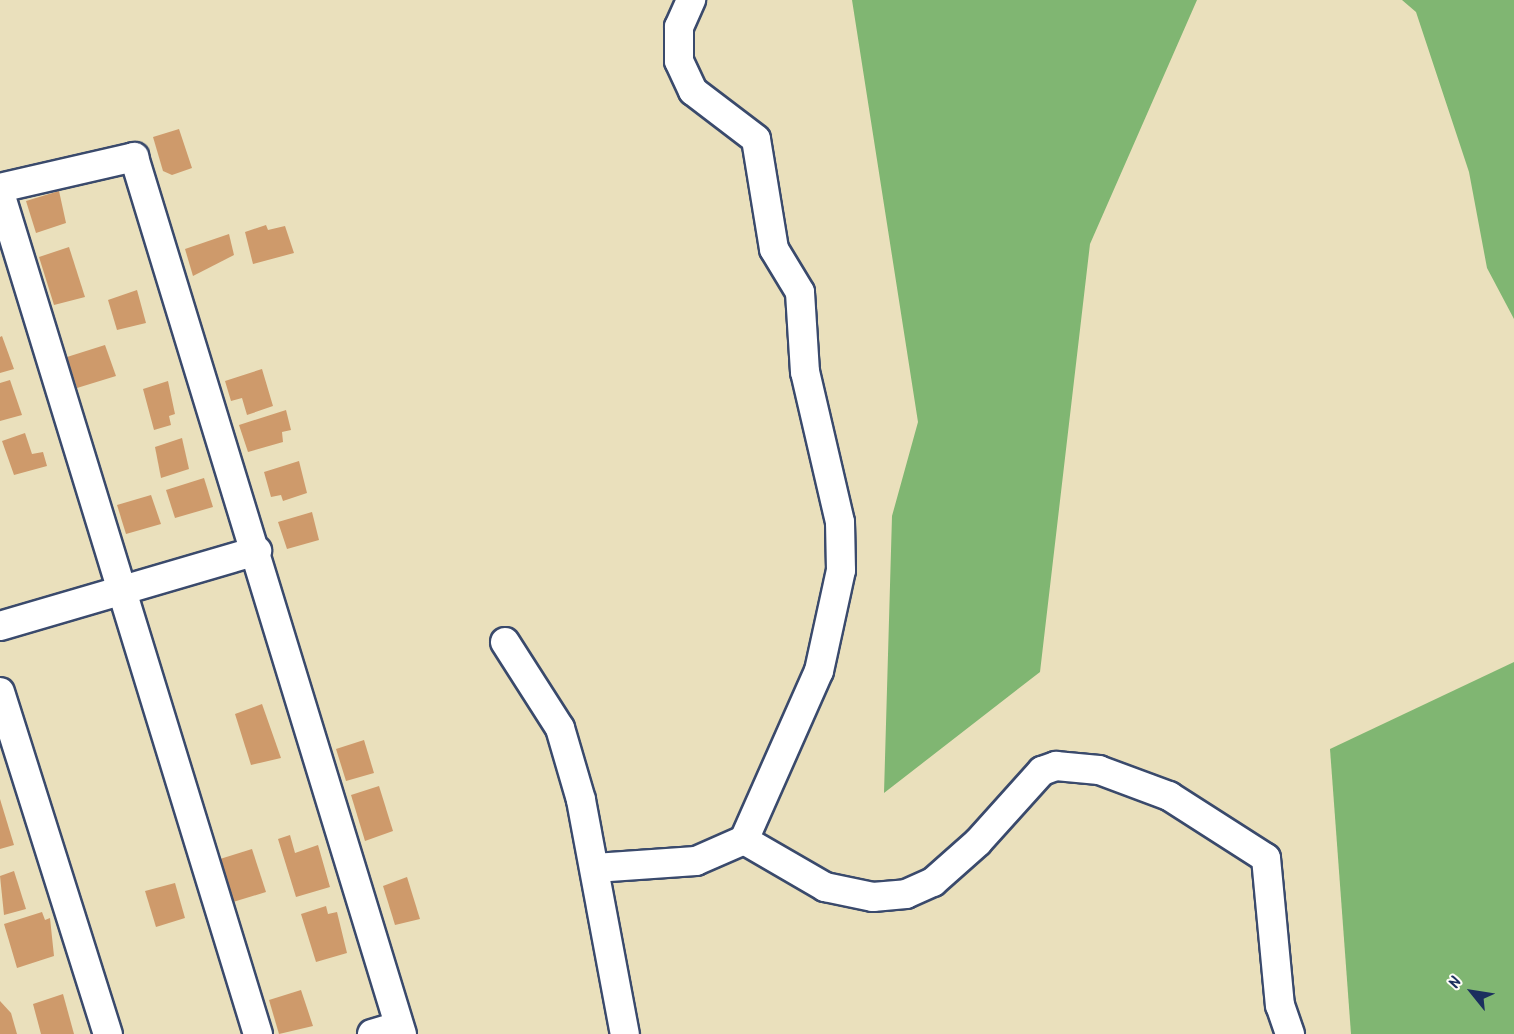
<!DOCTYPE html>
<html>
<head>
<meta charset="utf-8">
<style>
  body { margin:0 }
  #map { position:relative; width:1514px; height:1034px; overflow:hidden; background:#eae0bc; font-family:Kalam,sans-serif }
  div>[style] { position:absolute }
  .forest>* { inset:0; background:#80b672 }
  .building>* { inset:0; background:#ce9a6b }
  .roads { filter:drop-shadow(2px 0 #3a4a6c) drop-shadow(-2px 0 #3a4a6c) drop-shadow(0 2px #3a4a6c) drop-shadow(0 -2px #3a4a6c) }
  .minor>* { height:28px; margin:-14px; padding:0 14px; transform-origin:14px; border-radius:14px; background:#fff }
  span { translate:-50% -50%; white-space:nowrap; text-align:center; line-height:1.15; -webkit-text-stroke:6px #fdfcf7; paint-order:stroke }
  .north { position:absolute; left:1442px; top:962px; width:60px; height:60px; -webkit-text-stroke:4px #fdfcf7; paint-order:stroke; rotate:300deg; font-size:16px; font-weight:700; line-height:24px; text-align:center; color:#1b2f5e }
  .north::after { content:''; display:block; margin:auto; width:21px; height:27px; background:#1b2f5e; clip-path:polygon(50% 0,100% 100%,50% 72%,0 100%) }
</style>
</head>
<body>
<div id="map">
  <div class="forest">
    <div style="clip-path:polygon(852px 0,1197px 0,1090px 244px,1040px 672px,884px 793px,892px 516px,918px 422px)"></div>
    <div style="clip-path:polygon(1402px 0,1514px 0,1514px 319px,1487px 268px,1469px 172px,1416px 12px)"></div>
    <div style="clip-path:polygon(1514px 662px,1514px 1034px,1351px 1034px,1330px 749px)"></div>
  </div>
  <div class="building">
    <div style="clip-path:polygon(179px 129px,192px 168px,172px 175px,163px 171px,153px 137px)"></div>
    <div style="clip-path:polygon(59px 191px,66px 223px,36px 233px,26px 201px)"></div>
    <div style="clip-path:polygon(266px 225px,268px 230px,285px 226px,294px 253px,253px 264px,245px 232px)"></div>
    <div style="clip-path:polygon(229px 234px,234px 255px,193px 276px,185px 249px)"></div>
    <div style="clip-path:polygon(69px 247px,85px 297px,54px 305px,39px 257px)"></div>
    <div style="clip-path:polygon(137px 290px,146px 323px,117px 330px,108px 300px)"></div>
    <div style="clip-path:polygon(2px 336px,14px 369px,0 373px,0 337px)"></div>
    <div style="clip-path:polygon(105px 345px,116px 376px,77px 388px,67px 357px)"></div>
    <div style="clip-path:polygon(262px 369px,273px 406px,247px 415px,242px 398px,231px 401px,225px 381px)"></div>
    <div style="clip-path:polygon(10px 380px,22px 415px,0 421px,0 383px)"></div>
    <div style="clip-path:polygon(168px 381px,175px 414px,169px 416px,171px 425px,154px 430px,143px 389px)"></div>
    <div style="clip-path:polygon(286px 410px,291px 430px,282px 432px,283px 442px,248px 452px,239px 425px)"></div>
    <div style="clip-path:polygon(25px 433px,32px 454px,43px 452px,47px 466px,14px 475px,2px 441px)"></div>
    <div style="clip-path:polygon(182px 438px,189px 469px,161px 478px,155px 447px)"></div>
    <div style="clip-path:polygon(299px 461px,307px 493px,283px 501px,281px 495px,271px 497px,264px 472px)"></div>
    <div style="clip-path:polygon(204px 478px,213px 507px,175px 518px,166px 490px)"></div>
    <div style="clip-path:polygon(151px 495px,161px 524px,126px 534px,117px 505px)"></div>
    <div style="clip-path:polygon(312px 512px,319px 540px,287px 549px,278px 522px)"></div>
    <div style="clip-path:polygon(262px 704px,281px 758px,251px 765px,235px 714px)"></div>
    <div style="clip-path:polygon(364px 740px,374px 773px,346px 781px,336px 749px)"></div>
    <div style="clip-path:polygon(379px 786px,393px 831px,365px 841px,351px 795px)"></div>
    <div style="clip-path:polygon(0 799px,14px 845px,0 849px)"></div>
    <div style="clip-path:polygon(290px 835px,295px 853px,318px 845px,330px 887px,296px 897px,278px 839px)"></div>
    <div style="clip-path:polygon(252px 849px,266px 892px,233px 902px,220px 859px)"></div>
    <div style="clip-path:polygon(14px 871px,26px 909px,4px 915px,0 876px)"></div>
    <div style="clip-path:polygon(407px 877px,420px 919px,395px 925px,383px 886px)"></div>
    <div style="clip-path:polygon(175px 883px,185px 918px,156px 927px,145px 891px)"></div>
    <div style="clip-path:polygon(326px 906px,328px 914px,337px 912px,347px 953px,316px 962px,301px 914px)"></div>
    <div style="clip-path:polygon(42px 912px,45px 920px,50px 918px,54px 956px,17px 968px,4px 924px)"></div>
    <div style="clip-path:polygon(301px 990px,313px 1026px,279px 1034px,269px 1000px)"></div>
    <div style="clip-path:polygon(63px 994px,74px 1034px,41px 1034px,33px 1004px)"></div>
    <div style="clip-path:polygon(0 1001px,11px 1013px,17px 1034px,0 1034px)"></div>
  </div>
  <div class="roads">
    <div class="minor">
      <div style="left:0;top:188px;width:138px;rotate:-13deg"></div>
      <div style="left:134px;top:157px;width:917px;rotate:73.01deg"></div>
      <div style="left:0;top:193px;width:880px;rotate:72.95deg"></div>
      <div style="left:0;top:626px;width:268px;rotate:-16.3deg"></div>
      <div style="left:505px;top:642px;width:102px;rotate:57.4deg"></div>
      <div style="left:560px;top:728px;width:75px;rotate:73.7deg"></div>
      <div style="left:581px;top:800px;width:238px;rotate:79.4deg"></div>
      <div style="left:0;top:692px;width:359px;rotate:72.5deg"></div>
      <div style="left:744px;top:840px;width:94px;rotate:30.1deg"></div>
      <div style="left:825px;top:887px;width:49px;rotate:11.8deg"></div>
      <div style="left:873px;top:897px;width:33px;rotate:-5deg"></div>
      <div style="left:906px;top:894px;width:30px;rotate:-24deg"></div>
      <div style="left:933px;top:882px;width:60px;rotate:-41.6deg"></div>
      <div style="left:978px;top:842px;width:96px;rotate:-48deg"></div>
      <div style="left:1042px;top:771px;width:15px;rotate:-20deg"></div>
      <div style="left:1056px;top:766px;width:43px;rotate:5.3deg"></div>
      <div style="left:1099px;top:770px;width:75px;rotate:20.4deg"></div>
      <div style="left:1169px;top:796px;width:115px;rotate:32.6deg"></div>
      <div style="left:1266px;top:858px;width:148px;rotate:84.6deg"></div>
      <div style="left:1280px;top:1005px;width:31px;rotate:71deg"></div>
      <div style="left:595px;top:868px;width:101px;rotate:-4deg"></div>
      <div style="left:696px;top:861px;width:52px;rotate:-23.6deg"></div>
      <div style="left:744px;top:840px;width:185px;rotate:-66.1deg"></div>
      <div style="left:819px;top:671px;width:103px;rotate:-77.7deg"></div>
      <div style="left:841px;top:570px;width:48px;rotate:-91.2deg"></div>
      <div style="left:840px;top:522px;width:154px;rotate:-103.1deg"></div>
      <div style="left:805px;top:372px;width:80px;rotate:-93.6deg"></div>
      <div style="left:800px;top:292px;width:50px;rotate:-121.2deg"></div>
      <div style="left:774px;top:249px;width:111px;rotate:-99.3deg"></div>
      <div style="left:756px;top:139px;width:79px;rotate:-142.7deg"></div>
      <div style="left:693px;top:91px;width:33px;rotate:-115deg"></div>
      <div style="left:679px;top:61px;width:34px;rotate:-90deg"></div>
      <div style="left:679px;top:27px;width:30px;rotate:-66deg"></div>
      <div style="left:372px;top:1034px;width:28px;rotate:-17deg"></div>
    </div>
  </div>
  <div class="north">N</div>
</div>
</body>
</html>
